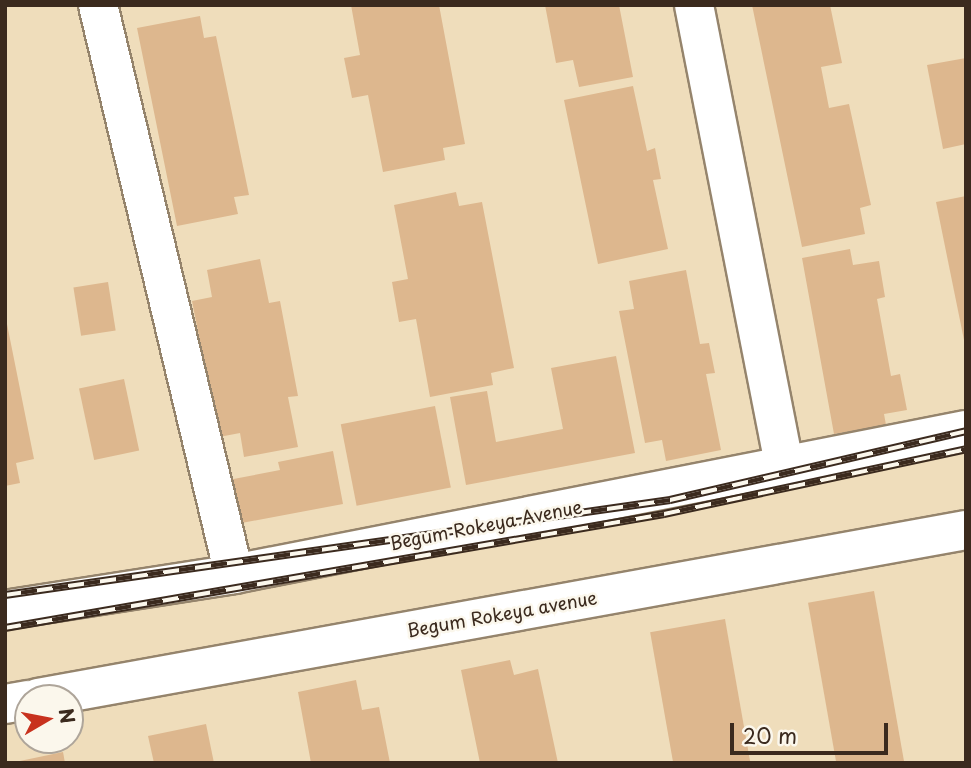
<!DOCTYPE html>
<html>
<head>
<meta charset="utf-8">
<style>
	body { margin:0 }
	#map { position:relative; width:971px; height:768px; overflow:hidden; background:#efddbb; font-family:"Playpen Sans",sans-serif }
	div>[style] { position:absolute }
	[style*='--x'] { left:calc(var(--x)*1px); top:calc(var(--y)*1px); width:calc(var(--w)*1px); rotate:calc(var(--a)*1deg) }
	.building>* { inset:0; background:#ddb78e; transform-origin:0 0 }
	.roads { filter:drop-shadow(2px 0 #95846c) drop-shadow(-2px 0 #95846c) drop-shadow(0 2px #95846c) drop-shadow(0 -2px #95846c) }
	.minor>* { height:38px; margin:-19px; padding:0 19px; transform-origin:19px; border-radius:19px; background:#fff }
	.major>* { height:38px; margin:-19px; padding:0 19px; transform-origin:19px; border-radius:19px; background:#fff }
	.rail>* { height:8px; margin-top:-4px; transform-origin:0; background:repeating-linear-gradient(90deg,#fbf7ec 0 16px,#3b2a1e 0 32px); box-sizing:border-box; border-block:2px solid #3b2a1e }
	span { translate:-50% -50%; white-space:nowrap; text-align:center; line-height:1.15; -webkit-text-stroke:5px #fbf7ec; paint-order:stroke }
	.street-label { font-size:18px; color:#3b2a1e }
	.frame { position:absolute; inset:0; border:7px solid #3b2a1e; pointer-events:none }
	.north { position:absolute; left:14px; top:684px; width:70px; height:70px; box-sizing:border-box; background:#fbf7ec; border:2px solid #aea59a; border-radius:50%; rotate:80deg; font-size:19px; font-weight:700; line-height:28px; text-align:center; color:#3b2a1e }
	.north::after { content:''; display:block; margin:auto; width:24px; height:32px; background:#c8321e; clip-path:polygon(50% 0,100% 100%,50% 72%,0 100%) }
	.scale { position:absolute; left:730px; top:723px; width:158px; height:32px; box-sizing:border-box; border:4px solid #3b2a1e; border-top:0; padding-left:9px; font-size:21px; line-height:24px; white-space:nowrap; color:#3b2a1e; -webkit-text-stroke:5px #fbf7ec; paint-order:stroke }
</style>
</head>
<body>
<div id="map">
	<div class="building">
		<div style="clip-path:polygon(351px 5px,439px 5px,465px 144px,443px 148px,445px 160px,383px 172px,368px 95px,352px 98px,344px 58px,360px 55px)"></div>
		<div style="clip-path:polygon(545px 5px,619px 5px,633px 77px,579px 87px,573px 60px,556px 63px)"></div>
		<div style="clip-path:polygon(752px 5px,830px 5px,842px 63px,821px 67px,829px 108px,849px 104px,871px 205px,860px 208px,865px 234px,802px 247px)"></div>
		<div style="clip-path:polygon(200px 16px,204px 38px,216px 36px,249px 195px,234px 197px,238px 214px,177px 226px,137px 28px)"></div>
		<div style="clip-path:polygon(966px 58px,966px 144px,943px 149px,927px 65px)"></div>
		<div style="clip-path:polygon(633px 86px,647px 151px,655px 148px,661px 179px,653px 180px,668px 249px,598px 264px,564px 100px)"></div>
		<div style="clip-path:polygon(456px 192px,459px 206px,482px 202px,514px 368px,491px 373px,493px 385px,430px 397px,416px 319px,399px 322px,392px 282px,408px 279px,394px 205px)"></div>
		<div style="clip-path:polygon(966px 196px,966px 345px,965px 345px,936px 202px)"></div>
		<div style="clip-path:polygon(850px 249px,853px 265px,879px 261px,885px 297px,877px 299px,891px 376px,900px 374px,907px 410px,884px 414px,886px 425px,834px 434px,802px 258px)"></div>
		<div style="clip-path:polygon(260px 259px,269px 303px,280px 301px,298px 396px,288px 397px,298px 447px,244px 457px,240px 433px,219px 437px,192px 301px,212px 297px,207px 270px)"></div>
		<div style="clip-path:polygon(686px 270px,700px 344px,709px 343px,715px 373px,706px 374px,721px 450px,666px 461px,662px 440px,645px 443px,619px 311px,634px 309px,629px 281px)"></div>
		<div style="left:108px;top:282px;width:49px;height:35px;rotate:81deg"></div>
		<div style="clip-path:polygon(5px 314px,34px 459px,16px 463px,20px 483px,5px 486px)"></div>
		<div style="clip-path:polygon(616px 356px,635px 453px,466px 485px,450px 397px,487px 391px,496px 442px,563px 429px,551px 368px)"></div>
		<div style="left:124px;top:379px;width:73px;height:46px;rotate:78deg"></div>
		<div style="left:435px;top:406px;width:83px;height:96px;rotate:79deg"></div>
		<div style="clip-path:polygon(333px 451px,343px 504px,231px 525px,223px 481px,280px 470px,278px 462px)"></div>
		<div style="left:874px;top:591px;width:175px;height:67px;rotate:80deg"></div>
		<div style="left:725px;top:619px;width:146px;height:76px;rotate:80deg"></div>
		<div style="clip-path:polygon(510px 660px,514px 675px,538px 669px,558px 763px,480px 763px,461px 670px)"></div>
		<div style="clip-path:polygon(356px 680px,362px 710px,379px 707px,390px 763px,311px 763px,298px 692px)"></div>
		<div style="clip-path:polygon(206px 724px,214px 763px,154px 763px,148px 736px)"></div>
		<div style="clip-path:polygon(63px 752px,65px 763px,15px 763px,15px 762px)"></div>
	</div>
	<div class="roads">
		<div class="minor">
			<div style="--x:98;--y:5;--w:585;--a:76.56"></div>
			<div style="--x:694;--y:5;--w:471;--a:78.9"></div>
		</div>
		<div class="major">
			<div style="--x:5;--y:610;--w:232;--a:-8.9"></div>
			<div style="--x:234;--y:574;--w:746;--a:-11.13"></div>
			<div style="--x:38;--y:698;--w:943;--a:-10.26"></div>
			<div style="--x:5;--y:704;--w:23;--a:-10"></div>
		</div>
	</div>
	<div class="rail">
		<div style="--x:5;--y:595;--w:672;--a:-8.13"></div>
		<div style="--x:670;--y:500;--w:304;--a:-13.1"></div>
		<div style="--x:5;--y:628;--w:669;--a:-9.81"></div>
		<div style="--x:664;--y:514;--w:309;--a:-12.1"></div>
	</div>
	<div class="street-label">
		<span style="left:486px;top:525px;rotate:-11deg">Begum Rokeya Avenue</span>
		<span style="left:502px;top:614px;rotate:-10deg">Begum Rokeya avenue</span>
	</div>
	<div class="frame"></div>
	<div class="north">N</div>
	<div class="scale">20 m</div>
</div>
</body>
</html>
